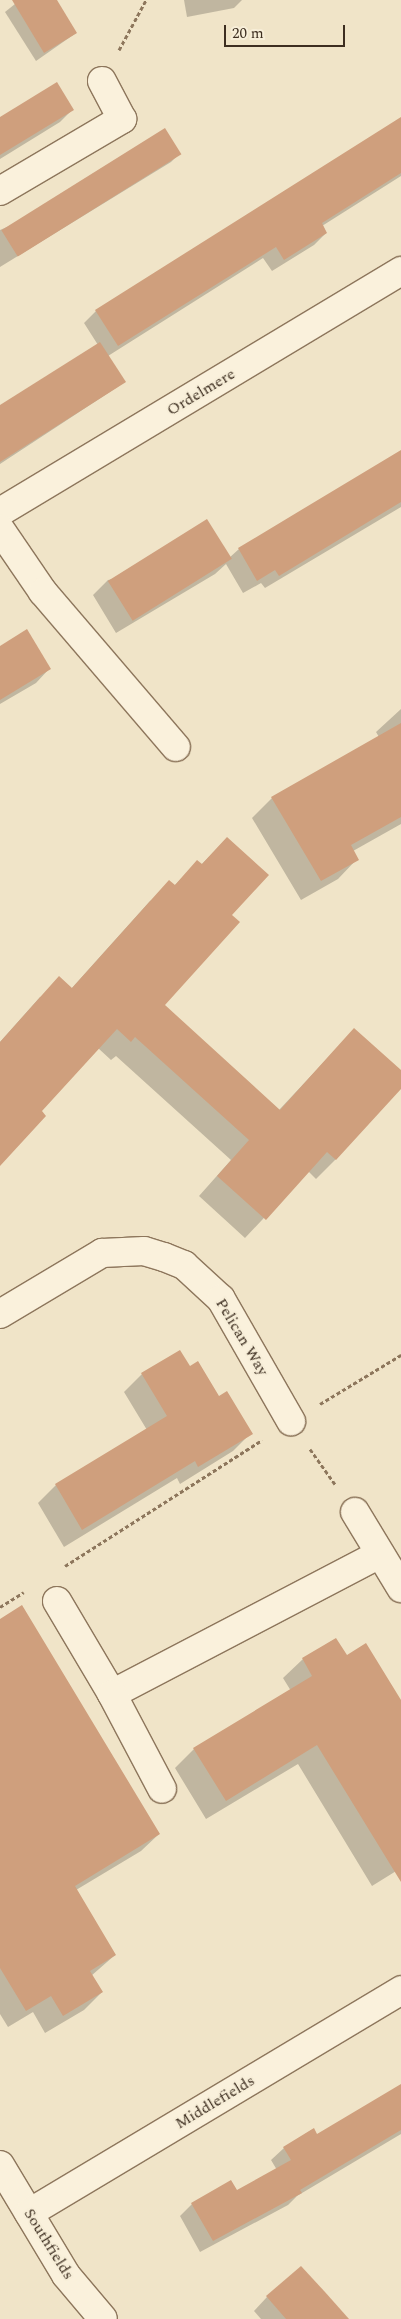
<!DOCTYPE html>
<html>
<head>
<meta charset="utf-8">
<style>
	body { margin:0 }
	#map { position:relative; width:401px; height:2319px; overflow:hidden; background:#f0e4c8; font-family:Spectral,serif }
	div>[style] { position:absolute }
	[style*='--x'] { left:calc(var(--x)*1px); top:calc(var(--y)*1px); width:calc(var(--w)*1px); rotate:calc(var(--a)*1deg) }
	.shadow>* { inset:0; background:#0003 }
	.building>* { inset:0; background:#cf9f7d; transform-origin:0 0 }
	.path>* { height:3px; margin-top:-1.5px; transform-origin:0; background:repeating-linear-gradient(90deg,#8d765c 0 4px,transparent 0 6.5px) }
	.roads { filter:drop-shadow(1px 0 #8d765c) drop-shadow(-1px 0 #8d765c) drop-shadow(0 1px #8d765c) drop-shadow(0 -1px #8d765c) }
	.minor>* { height:28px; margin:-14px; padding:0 14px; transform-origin:14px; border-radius:14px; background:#faf1dc }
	span { translate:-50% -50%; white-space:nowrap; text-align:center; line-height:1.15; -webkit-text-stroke:4px #f7eed8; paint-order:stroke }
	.street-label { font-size:16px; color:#3d2e20 }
	.scale { position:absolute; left:224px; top:25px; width:121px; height:22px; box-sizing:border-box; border:2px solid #3d2e20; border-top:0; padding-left:6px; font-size:15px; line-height:18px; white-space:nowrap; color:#3d2e20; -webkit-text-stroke:4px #f7eed8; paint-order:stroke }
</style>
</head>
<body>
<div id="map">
	<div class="shadow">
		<div style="clip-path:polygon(20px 0,56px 0,76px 33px,36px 61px,5px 12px)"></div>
		<div style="clip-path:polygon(184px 0,242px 0,234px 8px,187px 17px)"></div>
		<div style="clip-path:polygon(73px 109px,60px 122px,0 159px,0 118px)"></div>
		<div style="clip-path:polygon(401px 129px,401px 176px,322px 226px,326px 233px,314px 245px,272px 271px,263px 258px,108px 356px,125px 382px,0 464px,0 407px,98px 345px,84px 323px,96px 311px)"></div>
		<div style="clip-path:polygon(179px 154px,171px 162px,0 267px,0 230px)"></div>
		<div style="clip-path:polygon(401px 451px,401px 507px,265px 588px,261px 583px,243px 593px,226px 564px,215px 574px,116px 633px,93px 595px,108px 580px,229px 558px,239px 549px)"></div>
		<div style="clip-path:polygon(0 647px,49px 669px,36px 683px,0 704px,0 708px)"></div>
		<div style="clip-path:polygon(401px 709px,401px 824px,353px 851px,357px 859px,338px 879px,301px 900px,252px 818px,272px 798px,379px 737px,376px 732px)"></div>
		<div style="clip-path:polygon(227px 838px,231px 916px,163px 1005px,279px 1110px,354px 1030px,401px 1072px,401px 1087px,335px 1160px,316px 1179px,308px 1171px,245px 1238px,199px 1196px,231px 1160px,116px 1056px,111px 1060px,98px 1048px,40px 1111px,0 1165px,0 1042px,40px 997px,71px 989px,150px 901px,174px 886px,197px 862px,201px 865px)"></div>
		<div style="clip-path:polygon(190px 1367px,251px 1433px,233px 1451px,180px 1484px,177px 1478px,64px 1547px,38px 1503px,56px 1485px,147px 1430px,124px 1392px,142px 1374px)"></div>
		<div style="clip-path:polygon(0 1620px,159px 1834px,141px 1851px,76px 1890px,115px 1955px,91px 1976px,102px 1992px,84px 2010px,45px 2033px,33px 2012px,8px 2027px,0 2014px)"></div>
		<div style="clip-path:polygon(335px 1639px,346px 1657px,401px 1703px,401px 1868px,372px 1886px,298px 1764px,206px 1819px,175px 1768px,194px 1749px,291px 1691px,283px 1678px,303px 1659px)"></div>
		<div style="clip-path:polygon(401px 2085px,401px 2134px,297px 2196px,288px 2205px,200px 2252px,180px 2216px,192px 2204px,237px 2192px,277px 2170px,271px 2160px,284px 2148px,313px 2129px,317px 2135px)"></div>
		<div style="clip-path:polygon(267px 2297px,347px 2319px,261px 2319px,254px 2311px)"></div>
	</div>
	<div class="building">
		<div style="clip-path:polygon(12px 0,57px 0,77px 33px,44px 53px)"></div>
		<div style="clip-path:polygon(57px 82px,74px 110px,0 155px,0 117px)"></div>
		<div style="clip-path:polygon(401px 117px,401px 173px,322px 223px,327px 233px,284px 260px,276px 247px,118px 346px,95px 310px)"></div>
		<div style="left:165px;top:128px;width:31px;height:193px;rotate:58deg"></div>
		<div style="clip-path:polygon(100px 342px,126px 382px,0 462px,0 405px)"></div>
		<div style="clip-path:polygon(401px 450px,401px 502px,279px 576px,275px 570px,257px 581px,238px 548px)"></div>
		<div style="left:207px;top:519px;width:47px;height:117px;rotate:58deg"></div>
		<div style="clip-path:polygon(27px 629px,51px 669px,0 700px,0 646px)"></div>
		<div style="clip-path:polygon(401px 723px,401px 817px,351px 845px,359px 860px,321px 881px,271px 797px)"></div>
		<div style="clip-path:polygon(227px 837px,269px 875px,232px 915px,240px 922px,165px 1005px,280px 1110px,354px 1028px,401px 1070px,401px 1089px,336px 1160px,327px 1152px,266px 1220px,217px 1176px,249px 1140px,135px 1037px,131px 1042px,117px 1029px,42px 1111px,46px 1116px,0 1166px,0 1042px,59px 976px,72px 988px,169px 880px,175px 885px,197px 860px,202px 864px)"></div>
		<div style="clip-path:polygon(180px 1350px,190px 1366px,198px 1361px,219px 1396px,227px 1391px,253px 1434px,198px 1467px,195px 1461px,82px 1530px,55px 1484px,167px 1416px,141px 1373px)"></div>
		<div style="clip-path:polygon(22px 1605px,160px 1834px,75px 1886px,116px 1955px,90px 1971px,103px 1992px,63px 2016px,51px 1996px,26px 2011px,0 1968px,0 1619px)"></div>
		<div style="clip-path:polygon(336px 1638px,347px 1655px,366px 1643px,401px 1700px,401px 1882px,317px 1745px,226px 1801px,193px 1748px,312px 1676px,302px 1658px)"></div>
		<div style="clip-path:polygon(401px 2084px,401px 2130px,300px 2190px,302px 2193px,213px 2241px,191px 2203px,231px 2180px,237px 2190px,291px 2160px,283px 2147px,314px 2128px,317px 2134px)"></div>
		<div style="clip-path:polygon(301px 2266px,325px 2292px,349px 2319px,286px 2319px,266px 2296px)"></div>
	</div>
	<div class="path">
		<div style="--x:119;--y:50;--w:57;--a:-61.6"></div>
		<div style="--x:320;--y:1404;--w:95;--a:-31.2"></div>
		<div style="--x:310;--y:1449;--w:43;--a:54.5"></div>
		<div style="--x:65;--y:1566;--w:234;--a:-32.6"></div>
		<div style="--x:0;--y:1607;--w:28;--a:-32"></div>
	</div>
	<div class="roads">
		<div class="minor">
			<div style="--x:0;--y:191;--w:142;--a:-30.5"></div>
			<div style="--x:122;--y:119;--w:43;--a:-117.8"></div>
			<div style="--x:0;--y:512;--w:468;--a:-31"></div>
			<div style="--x:0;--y:529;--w:76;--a:55.7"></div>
			<div style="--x:43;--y:592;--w:204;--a:49.4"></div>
			<div style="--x:0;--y:1314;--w:119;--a:-30.9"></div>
			<div style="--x:102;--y:1253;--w:42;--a:-2.7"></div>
			<div style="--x:144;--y:1251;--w:21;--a:17"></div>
			<div style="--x:164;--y:1257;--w:22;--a:22"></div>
			<div style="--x:184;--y:1265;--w:50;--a:42.6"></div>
			<div style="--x:221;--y:1299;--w:141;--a:60.2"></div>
			<div style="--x:355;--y:1512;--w:89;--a:58.8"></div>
			<div style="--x:57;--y:1601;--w:108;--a:59.4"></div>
			<div style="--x:112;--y:1694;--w:302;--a:-27.6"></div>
			<div style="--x:112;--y:1694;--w:107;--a:62.2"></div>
			<div style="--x:0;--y:2165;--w:128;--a:59"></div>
			<div style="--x:66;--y:2275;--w:57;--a:49.9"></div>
			<div style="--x:29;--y:2213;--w:434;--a:-30.9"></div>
		</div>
	</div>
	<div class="street-label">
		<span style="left:201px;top:392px;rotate:-31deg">Ordelmere</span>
		<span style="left:242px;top:1337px;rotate:59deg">Pelican Way</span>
		<span style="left:215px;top:2102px;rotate:-31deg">Middlefields</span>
		<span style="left:49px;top:2244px;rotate:58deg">Southfields</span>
	</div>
	<div class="scale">20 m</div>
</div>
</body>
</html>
